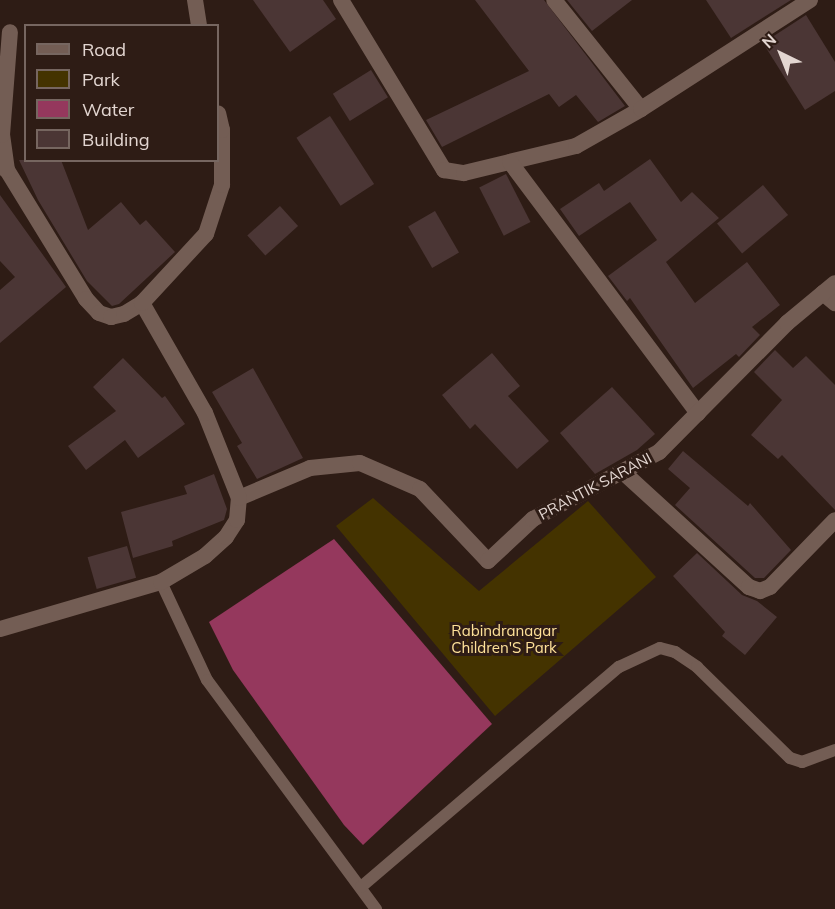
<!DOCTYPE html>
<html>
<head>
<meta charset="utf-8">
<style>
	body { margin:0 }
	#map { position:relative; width:835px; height:909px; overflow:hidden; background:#2e1c15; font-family:Mulish,sans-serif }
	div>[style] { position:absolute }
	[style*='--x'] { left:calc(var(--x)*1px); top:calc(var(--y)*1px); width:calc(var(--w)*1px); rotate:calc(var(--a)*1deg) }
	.green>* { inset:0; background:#430 }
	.water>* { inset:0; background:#95385d }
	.building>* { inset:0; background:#4b3635; transform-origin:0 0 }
	.service>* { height:12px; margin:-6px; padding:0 6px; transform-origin:6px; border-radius:6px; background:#735d54 }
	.minor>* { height:16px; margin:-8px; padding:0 8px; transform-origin:8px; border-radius:8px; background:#735d54 }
	.tertiary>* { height:16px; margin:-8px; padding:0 8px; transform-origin:8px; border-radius:8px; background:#735d54 }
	span { translate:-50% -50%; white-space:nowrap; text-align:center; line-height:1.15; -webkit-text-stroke:6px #2e1c15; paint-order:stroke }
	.street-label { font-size:15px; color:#e3d6d1 }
	.park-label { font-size:15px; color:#fee199 }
	.legend { position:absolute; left:24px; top:24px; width:195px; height:138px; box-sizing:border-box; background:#2e1c15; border:2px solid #766660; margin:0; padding:8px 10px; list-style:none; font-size:18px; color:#e3d6d1 }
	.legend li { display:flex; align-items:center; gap:12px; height:30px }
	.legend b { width:30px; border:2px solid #766660 }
	.north { position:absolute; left:751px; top:24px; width:60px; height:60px; -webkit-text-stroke:4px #2e1c15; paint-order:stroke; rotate:317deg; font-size:16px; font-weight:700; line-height:24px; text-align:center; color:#e3d6d1 }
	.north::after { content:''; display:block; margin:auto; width:21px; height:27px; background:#e3d6d1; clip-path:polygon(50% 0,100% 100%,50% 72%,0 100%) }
</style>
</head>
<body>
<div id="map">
	<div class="green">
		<div style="clip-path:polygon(373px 498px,479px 591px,588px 501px,656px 577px,495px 716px,336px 526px)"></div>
	</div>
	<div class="water">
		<div style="clip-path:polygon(334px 539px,492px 724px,363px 845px,344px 825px,233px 670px,209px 622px)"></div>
	</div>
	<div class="building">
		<div style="clip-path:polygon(253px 0,323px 0,336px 19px,290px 52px)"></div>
		<div style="clip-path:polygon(475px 0,544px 0,625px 106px,598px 122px,576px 95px,559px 107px,549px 94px,442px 147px,426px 120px,529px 71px)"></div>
		<div style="clip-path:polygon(567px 0,632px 0,592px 31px)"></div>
		<div style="clip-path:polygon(706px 0,791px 0,731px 38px)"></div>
		<div style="clip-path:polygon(806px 15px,835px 62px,835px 91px,805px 110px,763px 43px)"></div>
		<div style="left:371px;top:70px;width:32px;height:45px;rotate:58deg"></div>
		<div style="left:330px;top:116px;width:81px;height:40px;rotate:57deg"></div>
		<div style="clip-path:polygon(650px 159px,681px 202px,692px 192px,719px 218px,666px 262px,695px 303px,747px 262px,780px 305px,752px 327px,760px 335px,739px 357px,736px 354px,693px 388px,630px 298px,627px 301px,608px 276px,657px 240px,630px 202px,579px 236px,560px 209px,599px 183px,604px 191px)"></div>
		<div style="clip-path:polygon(19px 160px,61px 160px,88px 230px,121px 202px,140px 225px,146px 220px,175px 252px,119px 304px,112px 306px,87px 281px,38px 200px)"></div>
		<div style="left:506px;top:174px;width:54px;height:30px;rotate:63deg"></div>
		<div style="left:763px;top:185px;width:39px;height:60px;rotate:50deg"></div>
		<div style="clip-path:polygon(0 195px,66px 287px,0 343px,0 290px,15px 277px,0 261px)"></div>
		<div style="left:280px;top:206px;width:27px;height:44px;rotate:48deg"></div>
		<div style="left:435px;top:211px;width:48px;height:31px;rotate:60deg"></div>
		<div style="clip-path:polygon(775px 350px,793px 368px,806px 356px,835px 385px,835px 510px,782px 455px,778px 459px,751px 435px,782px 400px,754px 372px)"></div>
		<div style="clip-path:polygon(492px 353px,520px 386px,508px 396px,549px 441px,517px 469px,475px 424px,470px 429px,442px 395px)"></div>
		<div style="clip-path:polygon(123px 358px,162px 398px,165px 396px,185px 424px,138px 458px,125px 440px,86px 470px,68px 446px,116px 411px,93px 387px)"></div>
		<div style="clip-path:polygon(253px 368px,303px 458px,257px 479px,237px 446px,242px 443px,212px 392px)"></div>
		<div style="clip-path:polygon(612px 387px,655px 434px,637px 450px,595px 474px,560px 433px)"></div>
		<div style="clip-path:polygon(683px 451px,748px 506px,750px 503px,791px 550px,764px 578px,755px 578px,675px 505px,690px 488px,668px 469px)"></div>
		<div style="clip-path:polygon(214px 474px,227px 509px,224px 520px,172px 541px,173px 546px,133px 558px,121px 512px,187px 494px,184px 486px)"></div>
		<div style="left:127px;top:546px;width:33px;height:41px;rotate:74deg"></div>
		<div style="clip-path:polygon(697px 553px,742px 595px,757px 601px,777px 617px,745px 655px,722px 636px,725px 632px,673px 576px)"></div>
	</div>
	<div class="service">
		<div style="--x:161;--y:582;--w:108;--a:64.9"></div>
		<div style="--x:207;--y:680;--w:285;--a:53.6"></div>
		<div style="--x:361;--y:887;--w:339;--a:-40.5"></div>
		<div style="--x:619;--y:667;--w:45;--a:-24.9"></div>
		<div style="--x:660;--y:648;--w:16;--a:15"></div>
		<div style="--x:675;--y:652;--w:27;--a:34"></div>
		<div style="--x:697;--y:667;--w:130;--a:44.4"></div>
		<div style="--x:790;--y:758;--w:13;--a:18"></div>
		<div style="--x:802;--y:762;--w:35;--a:-20"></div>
	</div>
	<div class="minor">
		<div style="--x:341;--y:0;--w:199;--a:58.8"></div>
		<div style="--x:444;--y:170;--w:20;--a:9"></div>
		<div style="--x:464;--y:173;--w:115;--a:-13.6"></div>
		<div style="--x:576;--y:146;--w:75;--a:-29.6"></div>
		<div style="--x:641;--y:109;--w:139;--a:-128.6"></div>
		<div style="--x:641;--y:109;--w:201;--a:-32.8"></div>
		<div style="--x:510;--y:162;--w:314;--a:53.2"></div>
		<div style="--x:0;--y:166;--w:8;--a:30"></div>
		<div style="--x:7;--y:170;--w:151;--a:58.5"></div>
		<div style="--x:86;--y:299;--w:19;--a:47"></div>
		<div style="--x:99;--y:313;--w:13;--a:18"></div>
		<div style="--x:111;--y:317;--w:13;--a:-13"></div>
		<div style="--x:124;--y:314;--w:21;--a:-31"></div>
		<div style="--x:7;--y:170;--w:35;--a:-98"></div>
		<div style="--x:2;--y:135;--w:103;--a:-85.6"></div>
		<div style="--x:823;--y:293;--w:16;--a:40"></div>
		<div style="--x:623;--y:472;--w:171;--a:42.4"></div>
		<div style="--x:749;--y:587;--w:12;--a:20"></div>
		<div style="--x:760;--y:591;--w:11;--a:-22"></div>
		<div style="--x:770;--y:587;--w:93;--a:-45.9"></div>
		<div style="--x:239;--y:498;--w:77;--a:-22.9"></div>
		<div style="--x:310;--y:468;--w:50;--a:-5.7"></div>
		<div style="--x:360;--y:463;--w:65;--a:23.4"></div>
		<div style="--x:420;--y:489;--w:99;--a:46.6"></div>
		<div style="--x:488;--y:561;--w:62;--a:-43"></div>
		<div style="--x:533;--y:519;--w:143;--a:-28"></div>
		<div style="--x:659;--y:452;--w:182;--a:-45.2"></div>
		<div style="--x:787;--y:323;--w:62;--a:-39.8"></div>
	</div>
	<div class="tertiary">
		<div style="--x:195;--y:0;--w:26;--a:81"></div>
		<div style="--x:0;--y:629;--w:168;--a:-16.3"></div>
		<div style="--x:161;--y:582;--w:51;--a:-30.6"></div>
		<div style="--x:205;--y:556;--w:28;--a:-42"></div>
		<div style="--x:226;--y:537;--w:20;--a:-57"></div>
		<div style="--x:237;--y:520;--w:22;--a:-85"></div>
		<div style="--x:239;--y:498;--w:92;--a:-111.8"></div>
		<div style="--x:205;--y:413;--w:127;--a:-119.8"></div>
		<div style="--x:142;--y:303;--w:94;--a:-47.2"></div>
		<div style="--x:206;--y:234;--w:52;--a:-71.9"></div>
		<div style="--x:222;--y:185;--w:55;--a:-90"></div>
		<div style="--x:222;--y:130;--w:17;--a:-103"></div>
	</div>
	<div class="street-label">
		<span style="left:595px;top:486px;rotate:-28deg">PRANTIK SARANI</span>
	</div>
	<div class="park-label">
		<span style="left:504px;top:639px">Rabindranagar<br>Children'S Park</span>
	</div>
	<ul class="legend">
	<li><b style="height:8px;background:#735d54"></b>Road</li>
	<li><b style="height:16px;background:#430"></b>Park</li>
	<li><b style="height:16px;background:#95385d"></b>Water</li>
	<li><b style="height:16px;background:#4b3635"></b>Building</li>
	</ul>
	<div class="north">N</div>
</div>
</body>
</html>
